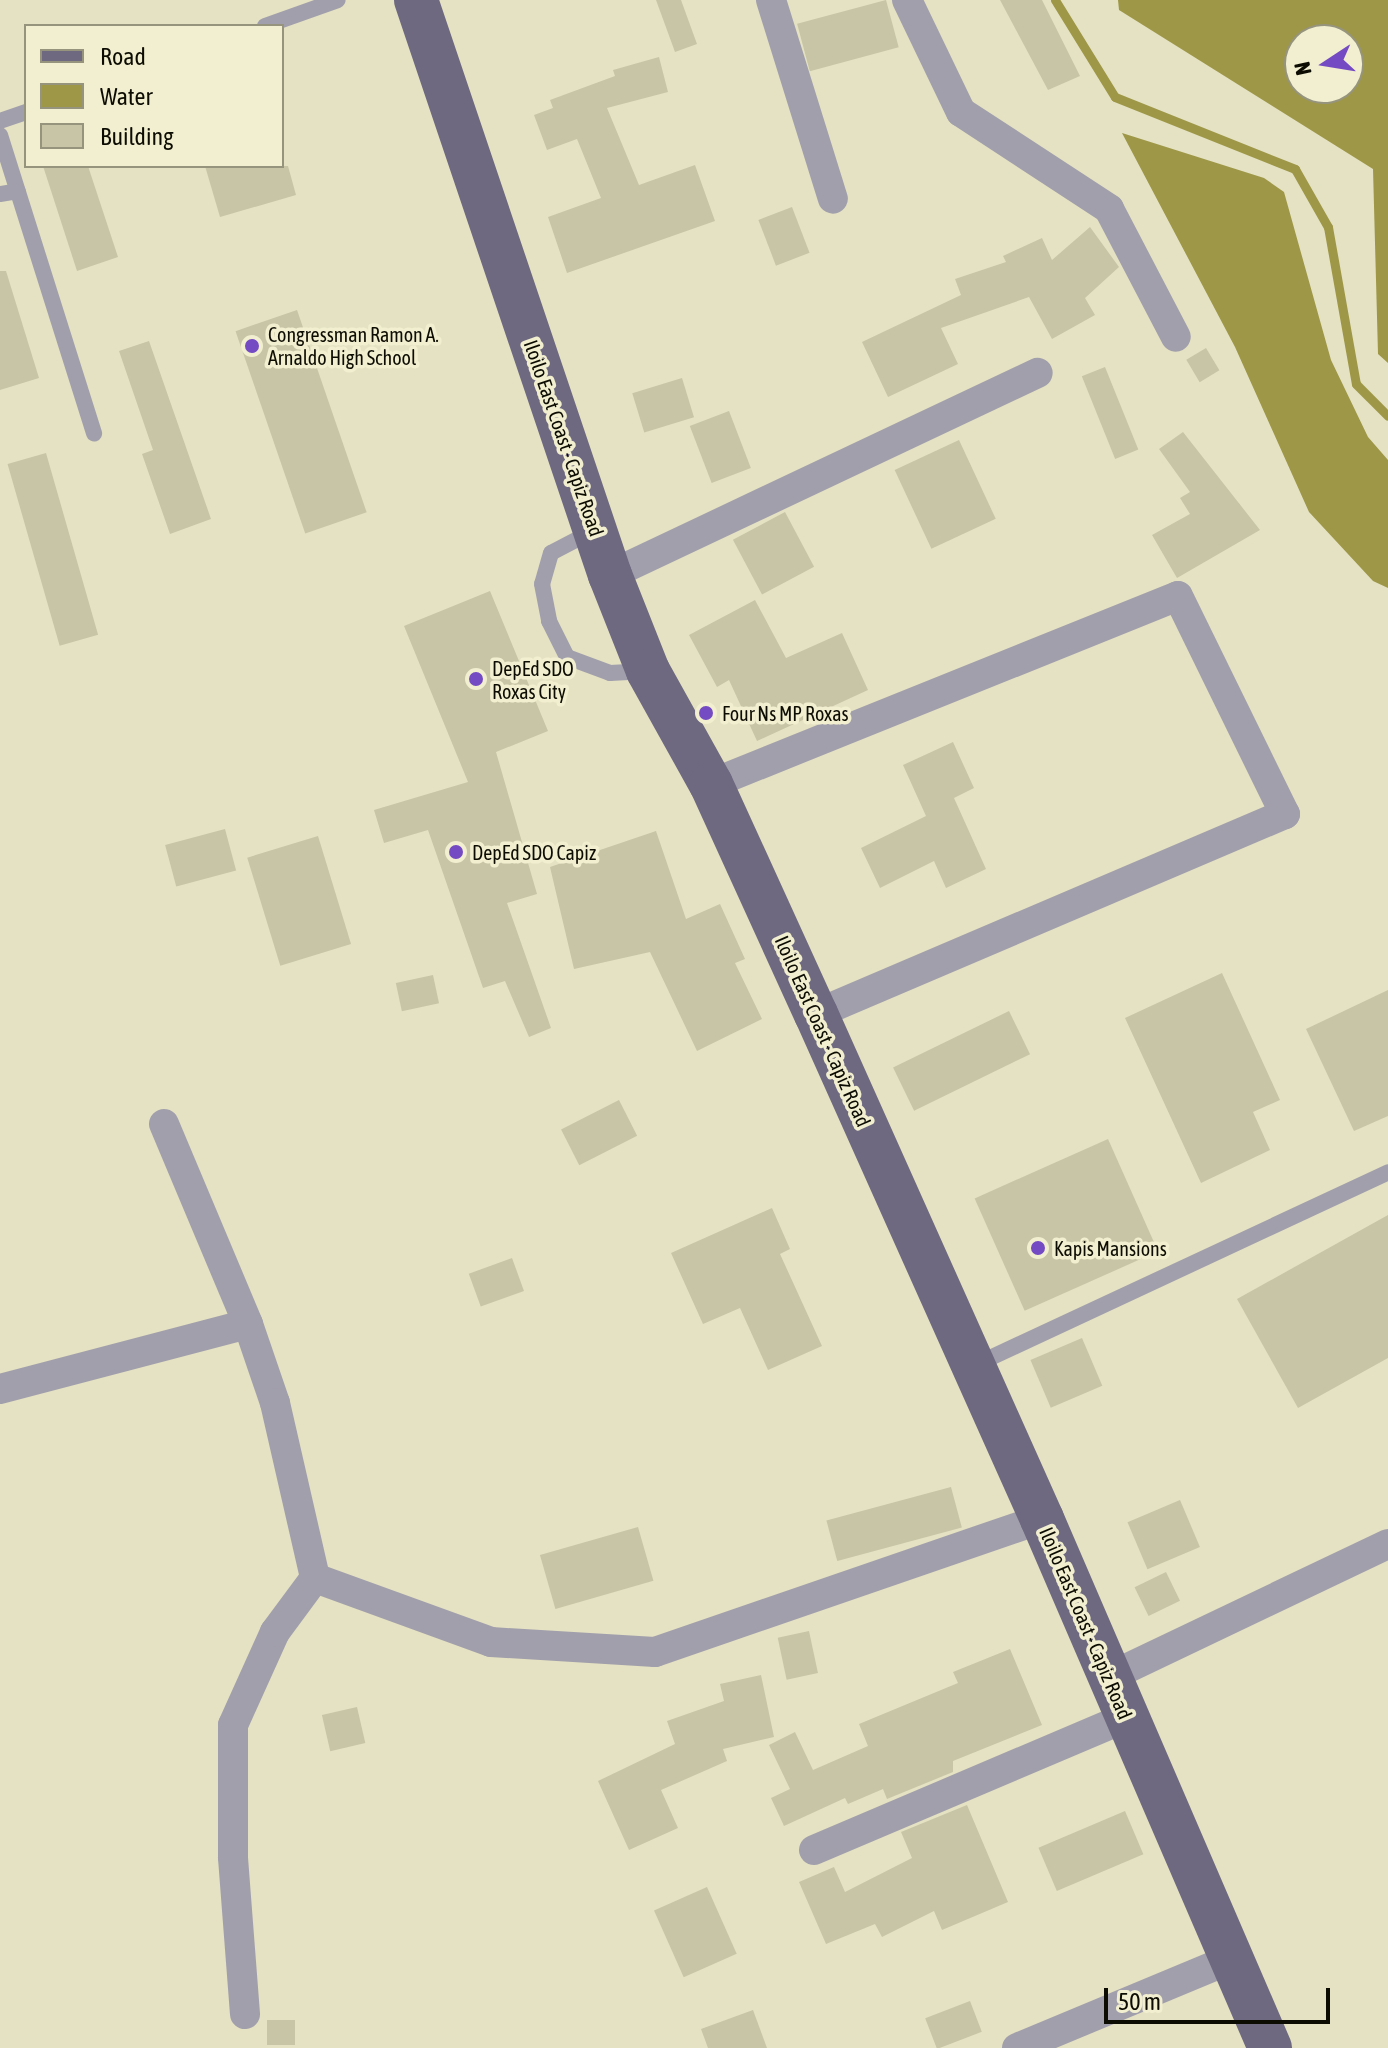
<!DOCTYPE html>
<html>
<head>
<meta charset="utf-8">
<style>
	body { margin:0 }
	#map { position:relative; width:1388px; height:2048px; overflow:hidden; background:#e4e2c2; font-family:"Asap Condensed",sans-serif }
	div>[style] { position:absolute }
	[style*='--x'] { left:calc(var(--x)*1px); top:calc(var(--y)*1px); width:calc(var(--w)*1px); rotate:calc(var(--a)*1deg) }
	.water>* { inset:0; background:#9e9748 }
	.stream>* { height:9px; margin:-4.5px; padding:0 4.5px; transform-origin:4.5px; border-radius:4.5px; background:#9e9748 }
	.building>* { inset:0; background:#c7c5a6; transform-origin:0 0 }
	.service>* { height:16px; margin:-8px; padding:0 8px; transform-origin:8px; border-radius:8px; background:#a29fac }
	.minor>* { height:30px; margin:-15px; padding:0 15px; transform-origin:15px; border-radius:15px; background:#a29fac }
	.primary>* { height:44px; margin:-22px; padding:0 22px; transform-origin:22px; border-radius:22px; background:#6e6980 }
	.dots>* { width:22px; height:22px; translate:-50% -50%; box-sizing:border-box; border:4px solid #f1efcf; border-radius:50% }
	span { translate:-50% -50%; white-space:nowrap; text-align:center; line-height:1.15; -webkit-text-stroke:7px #f1efcf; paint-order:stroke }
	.poi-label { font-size:20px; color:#0d0c03 }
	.left { translate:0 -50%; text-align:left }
	.street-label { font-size:20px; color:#0d0c03 }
	.legend { position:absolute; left:24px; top:24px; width:260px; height:144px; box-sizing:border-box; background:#f1efcf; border:2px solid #96947d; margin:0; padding:10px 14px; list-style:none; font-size:24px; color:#0d0c03 }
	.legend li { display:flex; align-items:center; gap:16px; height:40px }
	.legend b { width:40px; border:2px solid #96947d }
	.north { position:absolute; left:1284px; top:24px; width:80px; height:80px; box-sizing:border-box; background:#f1efcf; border:2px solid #96947d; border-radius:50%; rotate:258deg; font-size:22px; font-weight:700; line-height:32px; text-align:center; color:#0d0c03 }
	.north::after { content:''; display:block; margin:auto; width:28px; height:36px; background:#754bc4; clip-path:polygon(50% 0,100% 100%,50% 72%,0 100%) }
	.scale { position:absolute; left:1104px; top:1988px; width:226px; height:36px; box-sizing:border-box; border:4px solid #0d0c03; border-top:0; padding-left:10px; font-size:24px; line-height:28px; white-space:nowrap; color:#0d0c03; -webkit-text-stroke:6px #f1efcf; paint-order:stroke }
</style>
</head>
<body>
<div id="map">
	<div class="water">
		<div style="clip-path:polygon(evenodd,1118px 0,1388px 0,1388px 363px,1378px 354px,1373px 169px,1119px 10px,1118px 0,1300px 40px,1348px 40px,1348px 88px,1300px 88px,1300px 40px)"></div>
		<div style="clip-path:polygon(1122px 133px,1264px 178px,1284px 192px,1331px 360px,1368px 437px,1388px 460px,1388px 588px,1373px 581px,1309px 512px,1235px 347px)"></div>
	</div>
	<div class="stream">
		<div style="--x:1055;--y:0;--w:114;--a:58.3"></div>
		<div style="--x:1115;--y:97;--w:194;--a:21.8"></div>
		<div style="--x:1295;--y:169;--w:67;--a:60.4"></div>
		<div style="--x:1328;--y:227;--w:159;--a:79.9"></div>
		<div style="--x:1356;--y:384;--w:45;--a:45"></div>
	</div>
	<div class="building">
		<div style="clip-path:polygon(656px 0,681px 0,697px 44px,675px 52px)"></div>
		<div style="left:886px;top:0;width:49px;height:92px;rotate:75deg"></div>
		<div style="clip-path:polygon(1000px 0,1042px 0,1080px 76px,1048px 90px)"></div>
		<div style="clip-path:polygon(659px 57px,668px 92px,607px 108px,639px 185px,695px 165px,715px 221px,567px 273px,548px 217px,601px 198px,577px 139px,547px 150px,534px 115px,553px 108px,550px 100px,615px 76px,613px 70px)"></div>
		<div style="clip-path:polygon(43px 166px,88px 166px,118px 257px,77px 271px)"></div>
		<div style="clip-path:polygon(205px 166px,288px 166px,296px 195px,220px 217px)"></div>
		<div style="left:792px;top:207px;width:49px;height:36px;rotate:69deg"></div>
		<div style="clip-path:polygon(1090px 227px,1119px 267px,1085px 298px,1095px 315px,1052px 339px,1029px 297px,941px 328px,958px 364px,888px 397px,862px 342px,961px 295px,955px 279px,1006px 262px,1003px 256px,1042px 238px,1052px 260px)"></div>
		<div style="clip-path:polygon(0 271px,6px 271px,39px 378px,0 390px)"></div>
		<div style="left:297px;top:310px;width:214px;height:65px;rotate:71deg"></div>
		<div style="clip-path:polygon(149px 341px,211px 519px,170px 534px,142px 454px,153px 450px,119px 351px)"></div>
		<div style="left:1206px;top:348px;width:26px;height:23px;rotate:59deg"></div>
		<div style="left:1105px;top:367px;width:89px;height:25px;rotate:68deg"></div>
		<div style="left:682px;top:378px;width:41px;height:52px;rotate:73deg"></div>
		<div style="left:729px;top:411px;width:61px;height:42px;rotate:69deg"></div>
		<div style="clip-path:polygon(1183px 432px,1260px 530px,1177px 578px,1152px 535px,1190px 514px,1180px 498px,1190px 492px,1159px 449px)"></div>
		<div style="left:959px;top:440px;width:87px;height:71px;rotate:65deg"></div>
		<div style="left:46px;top:453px;width:189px;height:40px;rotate:74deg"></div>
		<div style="left:785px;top:512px;width:62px;height:59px;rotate:62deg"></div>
		<div style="clip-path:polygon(490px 591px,548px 731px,496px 752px,537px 894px,507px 903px,551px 1028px,529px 1037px,505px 981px,483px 988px,428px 830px,384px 843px,374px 810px,468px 782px,404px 626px)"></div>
		<div style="clip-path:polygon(755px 600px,786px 658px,842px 633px,868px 690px,757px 741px,729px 680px,717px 687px,689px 635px)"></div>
		<div style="clip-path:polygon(953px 742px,974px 788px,954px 798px,986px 869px,946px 888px,934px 861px,880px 888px,861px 848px,926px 816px,903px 765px)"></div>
		<div style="left:225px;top:829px;width:43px;height:62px;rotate:75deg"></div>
		<div style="clip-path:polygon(656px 831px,686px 919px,720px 904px,745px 959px,735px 963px,762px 1019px,697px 1051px,650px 952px,574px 969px,550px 867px)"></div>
		<div style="left:318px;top:836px;width:113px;height:74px;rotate:73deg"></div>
		<div style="clip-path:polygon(1222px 973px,1280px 1100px,1253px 1112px,1270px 1150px,1201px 1183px,1125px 1018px)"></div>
		<div style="left:433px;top:975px;width:29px;height:38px;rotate:78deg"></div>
		<div style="clip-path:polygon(1388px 990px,1388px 1116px,1354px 1131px,1306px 1029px)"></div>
		<div style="left:1009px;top:1011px;width:48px;height:129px;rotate:64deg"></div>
		<div style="left:619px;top:1100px;width:40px;height:65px;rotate:63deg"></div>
		<div style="left:1108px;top:1139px;width:123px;height:146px;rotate:66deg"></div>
		<div style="clip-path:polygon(772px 1208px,790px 1249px,780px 1254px,822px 1346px,768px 1370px,740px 1308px,703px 1324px,671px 1253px)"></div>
		<div style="clip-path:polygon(1388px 1215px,1388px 1358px,1298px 1408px,1237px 1299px)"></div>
		<div style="left:512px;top:1258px;width:35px;height:46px;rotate:70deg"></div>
		<div style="left:1082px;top:1338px;width:52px;height:56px;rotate:67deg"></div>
		<div style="left:951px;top:1487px;width:42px;height:129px;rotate:75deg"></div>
		<div style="left:1180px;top:1500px;width:51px;height:57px;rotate:67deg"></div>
		<div style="left:638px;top:1527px;width:56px;height:102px;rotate:74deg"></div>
		<div style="left:1166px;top:1572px;width:32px;height:35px;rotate:64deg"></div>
		<div style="left:809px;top:1631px;width:43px;height:32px;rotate:78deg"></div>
		<div style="clip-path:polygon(1010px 1649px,1042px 1725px,953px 1761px,953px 1772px,887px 1799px,883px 1789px,848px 1804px,845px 1798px,784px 1826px,771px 1798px,790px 1789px,769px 1745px,795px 1732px,813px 1770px,868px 1746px,859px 1724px,958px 1683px,953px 1672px)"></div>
		<div style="clip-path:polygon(761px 1675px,774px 1737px,723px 1749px,727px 1761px,661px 1790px,678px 1828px,629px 1850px,598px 1781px,675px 1744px,667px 1721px,724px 1701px,720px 1684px)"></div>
		<div style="left:357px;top:1707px;width:37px;height:36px;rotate:77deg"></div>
		<div style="clip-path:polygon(967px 1805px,1008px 1902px,942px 1930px,934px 1911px,882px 1937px,875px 1924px,826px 1944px,799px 1882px,834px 1867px,845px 1892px,912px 1858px,901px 1832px)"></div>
		<div style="left:1125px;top:1811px;width:47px;height:94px;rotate:67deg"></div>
		<div style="left:707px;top:1887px;width:73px;height:58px;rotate:66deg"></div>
		<div style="left:970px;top:2001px;width:33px;height:48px;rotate:69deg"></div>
		<div style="clip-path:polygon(753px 2010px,767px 2048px,708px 2048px,701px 2029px)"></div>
		<div style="left:295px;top:2020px;width:25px;height:28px;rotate:90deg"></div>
	</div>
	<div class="service">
		<div style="--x:265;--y:26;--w:77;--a:-19.6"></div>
		<div style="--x:0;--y:121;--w:28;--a:-19"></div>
		<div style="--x:0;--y:135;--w:313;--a:72.5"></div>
		<div style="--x:0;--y:194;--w:18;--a:-9"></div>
		<div style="--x:593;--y:531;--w:47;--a:152.4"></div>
		<div style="--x:551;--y:553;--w:32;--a:106"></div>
		<div style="--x:542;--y:584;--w:38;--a:79"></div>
		<div style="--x:549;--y:621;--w:40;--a:63.4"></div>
		<div style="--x:567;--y:657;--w:46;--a:20.4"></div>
		<div style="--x:610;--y:673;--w:37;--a:-3"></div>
		<div style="--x:975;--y:1365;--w:456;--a:-25"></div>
	</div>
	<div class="minor">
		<div style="--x:771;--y:0;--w:208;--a:72.7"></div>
		<div style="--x:907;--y:0;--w:124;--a:64.3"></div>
		<div style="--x:961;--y:112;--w:177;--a:33.2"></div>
		<div style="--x:1109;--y:209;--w:144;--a:62.4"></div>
		<div style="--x:610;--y:575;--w:473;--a:-25.3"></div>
		<div style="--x:711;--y:784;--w:503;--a:-21.93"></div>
		<div style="--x:1178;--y:596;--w:243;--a:63.9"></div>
		<div style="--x:1285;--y:814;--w:510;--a:156.9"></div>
		<div style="--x:164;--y:1124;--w:217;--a:67.2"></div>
		<div style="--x:248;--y:1324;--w:83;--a:71.1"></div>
		<div style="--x:275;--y:1403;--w:180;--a:77.1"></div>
		<div style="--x:315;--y:1578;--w:187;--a:20"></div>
		<div style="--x:491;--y:1642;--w:164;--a:3.5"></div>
		<div style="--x:655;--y:1652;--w:409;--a:-19"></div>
		<div style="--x:0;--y:1389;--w:256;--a:-14.7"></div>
		<div style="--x:1109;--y:1677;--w:309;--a:-25.5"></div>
		<div style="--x:814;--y:1850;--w:340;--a:-23"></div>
		<div style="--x:245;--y:2014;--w:157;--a:-94.4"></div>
		<div style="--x:233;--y:1857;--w:132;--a:-90"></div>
		<div style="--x:233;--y:1725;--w:102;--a:-65.7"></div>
		<div style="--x:275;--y:1632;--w:67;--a:-53.5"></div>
		<div style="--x:1017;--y:2048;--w:232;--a:-22.6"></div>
	</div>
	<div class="primary">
		<div style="--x:416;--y:0;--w:607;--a:71.36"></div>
		<div style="--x:610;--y:575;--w:103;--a:68.4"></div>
		<div style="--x:648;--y:671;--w:129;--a:60.9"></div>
		<div style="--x:711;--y:784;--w:253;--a:65.5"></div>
		<div style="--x:816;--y:1014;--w:553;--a:65.89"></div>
		<div style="--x:1042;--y:1519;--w:576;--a:66.68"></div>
	</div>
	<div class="dots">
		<div style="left:252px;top:346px;background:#754bc4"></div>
		<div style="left:476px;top:679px;background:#754bc4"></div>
		<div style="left:706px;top:713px;background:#754bc4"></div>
		<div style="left:456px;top:852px;background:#754bc4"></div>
		<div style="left:1038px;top:1248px;background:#754bc4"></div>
	</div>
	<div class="poi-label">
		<span class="left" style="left:268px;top:346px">Congressman Ramon A.<br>Arnaldo High School</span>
		<span class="left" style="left:492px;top:680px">DepEd SDO<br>Roxas City</span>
		<span class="left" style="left:722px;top:713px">Four Ns MP Roxas</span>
		<span class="left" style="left:472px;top:852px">DepEd SDO Capiz</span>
		<span class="left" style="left:1054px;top:1248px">Kapis Mansions</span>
	</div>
	<div class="street-label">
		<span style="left:564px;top:438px;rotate:71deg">Iloilo East Coast - Capiz Road</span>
		<span style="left:823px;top:1031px;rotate:66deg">Iloilo East Coast - Capiz Road</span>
		<span style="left:1086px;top:1623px;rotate:67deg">Iloilo East Coast - Capiz Road</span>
	</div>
	<ul class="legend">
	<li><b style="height:10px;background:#6e6980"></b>Road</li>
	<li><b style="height:22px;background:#9e9748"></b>Water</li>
	<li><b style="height:22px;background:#c7c5a6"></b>Building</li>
	</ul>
	<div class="north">N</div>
	<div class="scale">50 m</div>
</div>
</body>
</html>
